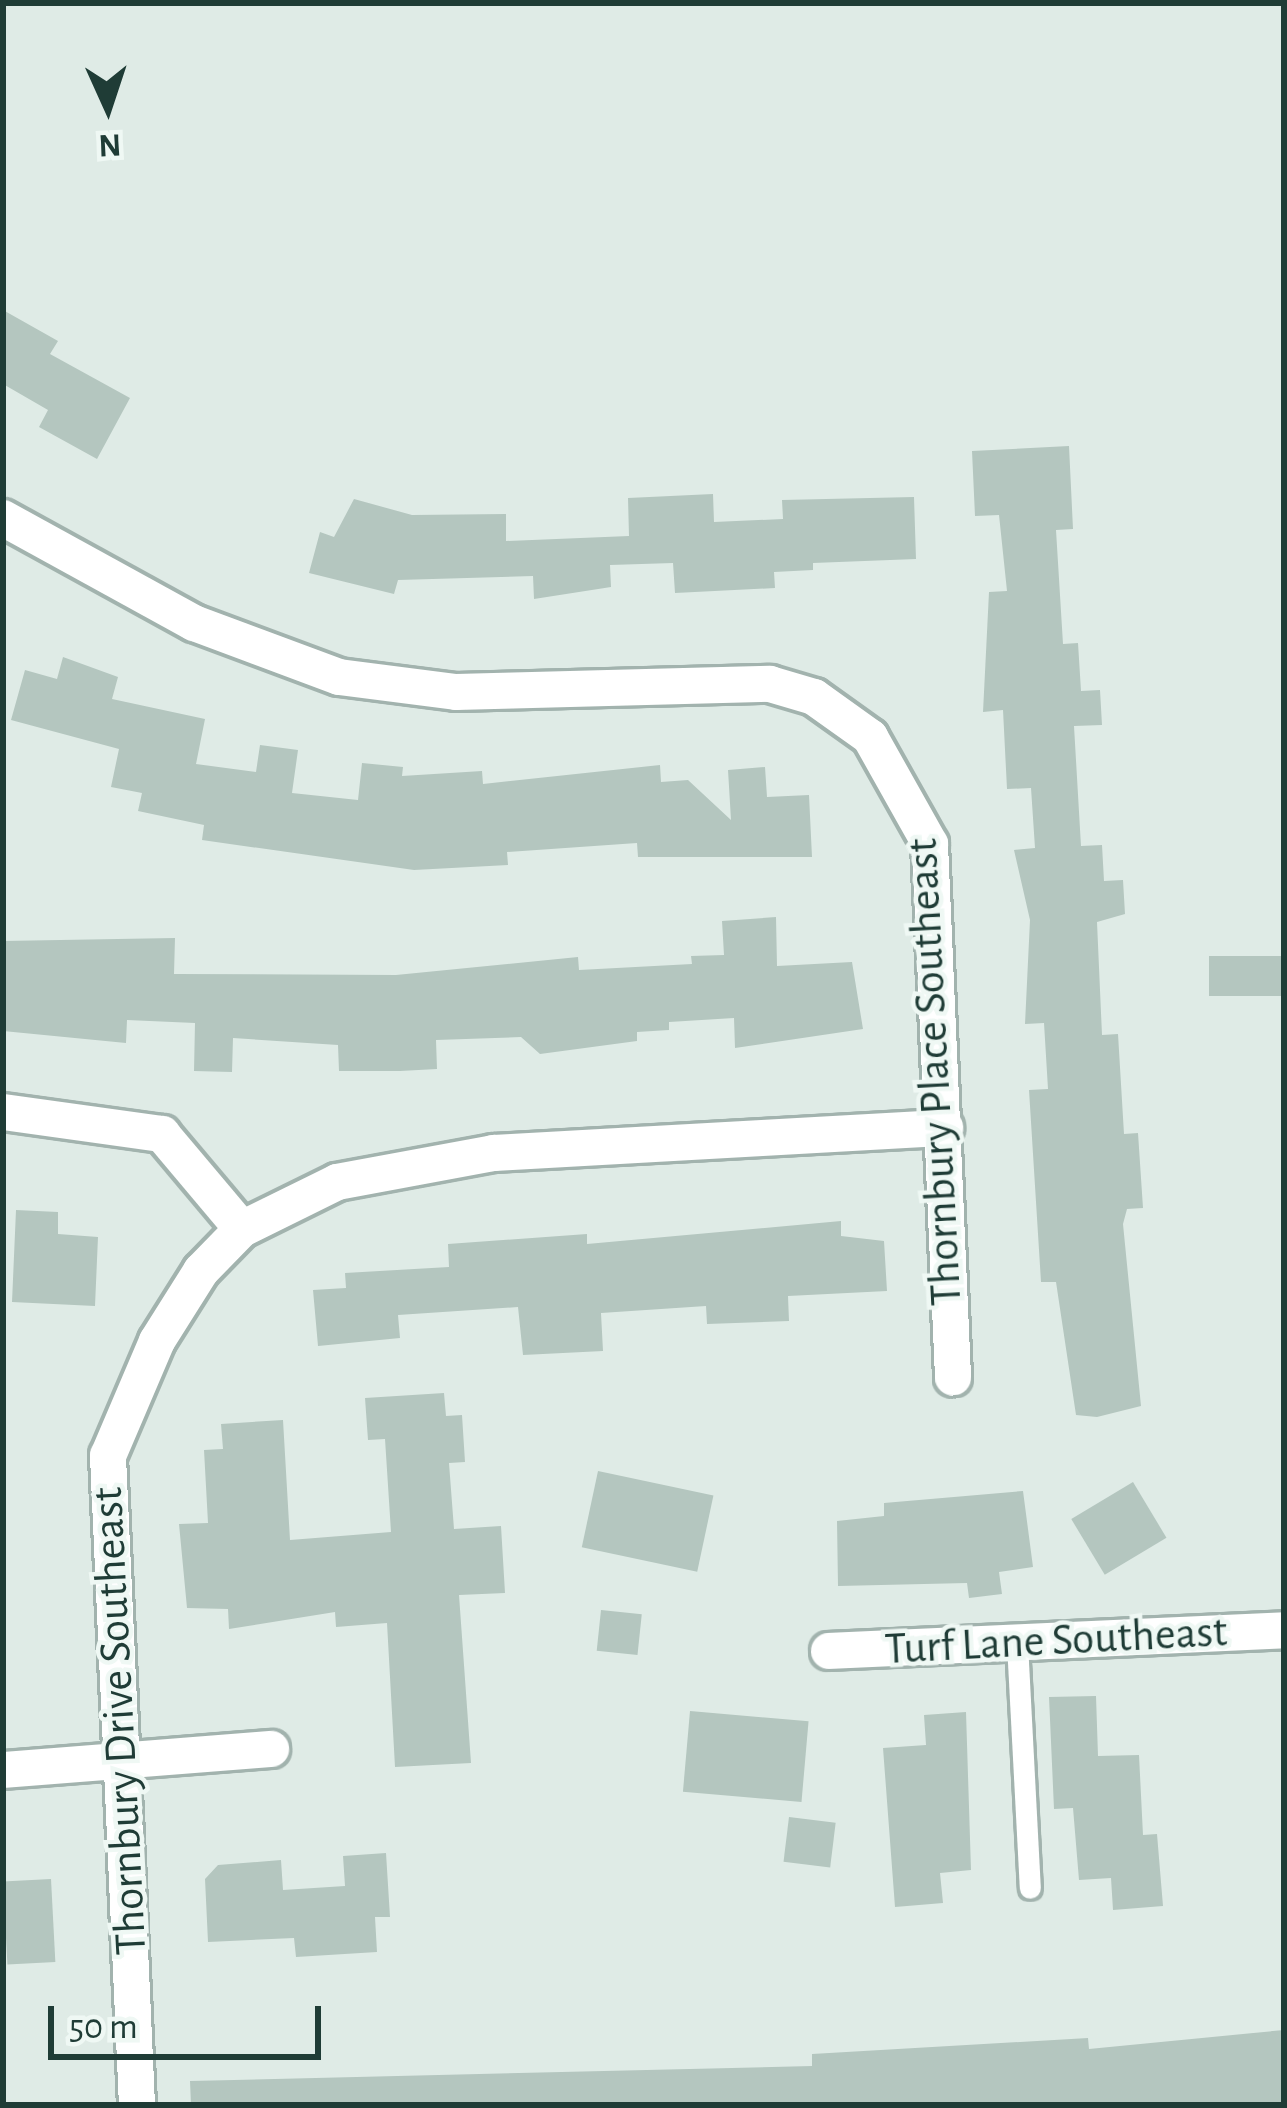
<!DOCTYPE html>
<html>
<head>
<meta charset="utf-8">
<style>
	body { margin:0 }
	#map { position:relative; width:1287px; height:2108px; overflow:hidden; background:#dfebe6; font-family:"Alegreya Sans",sans-serif }
	div>[style] { position:absolute }
	[style*='--x'] { left:calc(var(--x)*1px); top:calc(var(--y)*1px); width:calc(var(--w)*1px); rotate:calc(var(--a)*1deg) }
	.building>* { inset:0; background:#b4c6bf; transform-origin:0 0 }
	.roads { filter:drop-shadow(3px 0 #a2b3ae) drop-shadow(-3px 0 #a2b3ae) drop-shadow(0 3px #a2b3ae) drop-shadow(0 -3px #a2b3ae) }
	.service>* { height:21px; margin:-10.5px; padding:0 10.5px; transform-origin:10.5px; border-radius:10.5px; background:#fff }
	.minor>* { height:36px; margin:-18px; padding:0 18px; transform-origin:18px; border-radius:18px; background:#fff }
	span { translate:-50% -50%; white-space:nowrap; text-align:center; line-height:1.15; -webkit-text-stroke:9px #eff8f4; paint-order:stroke }
	.street-label { font-size:45px; color:#1f3c36 }
	.frame { position:absolute; inset:0; border:6px solid #1f3c36; pointer-events:none }
	.north { position:absolute; left:48px; top:48px; width:120px; height:120px; -webkit-text-stroke:9px #eff8f4; paint-order:stroke; rotate:177deg; font-size:33px; font-weight:700; line-height:48px; text-align:center; color:#1f3c36 }
	.north::after { content:''; display:block; margin:auto; width:42px; height:54px; background:#1f3c36; clip-path:polygon(50% 0,100% 100%,50% 72%,0 100%) }
	.scale { position:absolute; left:48px; top:2006px; width:273px; height:54px; box-sizing:border-box; border:6px solid #1f3c36; border-top:0; padding-left:15px; font-size:36px; line-height:42px; white-space:nowrap; color:#1f3c36; -webkit-text-stroke:9px #eff8f4; paint-order:stroke }
</style>
</head>
<body>
<div id="map">
	<div class="building">
		<div style="clip-path:polygon(3px 310px,58px 341px,50px 354px,130px 398px,97px 459px,39px 427px,48px 410px,3px 384px)"></div>
		<div style="clip-path:polygon(1069px 446px,1073px 529px,1056px 530px,1063px 644px,1078px 643px,1081px 691px,1100px 690px,1102px 725px,1074px 726px,1081px 846px,1102px 845px,1104px 881px,1123px 880px,1125px 914px,1097px 922px,1102px 1035px,1118px 1034px,1124px 1134px,1138px 1133px,1143px 1208px,1127px 1209px,1123px 1224px,1141px 1406px,1097px 1417px,1076px 1415px,1056px 1282px,1041px 1282px,1029px 1090px,1048px 1089px,1044px 1023px,1025px 1024px,1030px 920px,1014px 850px,1035px 848px,1031px 788px,1007px 789px,1003px 710px,983px 712px,989px 592px,1007px 591px,999px 515px,975px 516px,972px 451px)"></div>
		<div style="clip-path:polygon(713px 494px,714px 522px,783px 519px,782px 500px,914px 497px,916px 559px,813px 563px,813px 570px,774px 572px,775px 588px,675px 593px,673px 563px,610px 565px,611px 587px,534px 599px,533px 576px,398px 580px,394px 594px,309px 573px,320px 532px,334px 537px,354px 499px,412px 515px,506px 514px,506px 541px,629px 536px,628px 498px)"></div>
		<div style="clip-path:polygon(63px 657px,118px 677px,112px 699px,205px 719px,196px 764px,256px 772px,260px 745px,298px 750px,292px 793px,358px 800px,362px 763px,403px 767px,402px 776px,482px 771px,483px 784px,660px 765px,661px 782px,688px 780px,731px 820px,728px 770px,765px 767px,767px 797px,809px 795px,812px 857px,638px 857px,637px 843px,507px 852px,508px 865px,414px 870px,202px 840px,204px 825px,138px 811px,142px 793px,111px 787px,119px 749px,11px 720px,25px 670px,57px 679px)"></div>
		<div style="clip-path:polygon(776px 917px,777px 966px,852px 962px,863px 1029px,735px 1048px,734px 1018px,669px 1022px,669px 1030px,637px 1032px,637px 1041px,540px 1054px,521px 1037px,436px 1040px,437px 1069px,400px 1071px,339px 1071px,338px 1045px,233px 1038px,232px 1072px,194px 1071px,195px 1023px,127px 1020px,126px 1043px,3px 1031px,3px 941px,175px 938px,174px 974px,396px 975px,578px 957px,579px 970px,692px 964px,691px 956px,724px 955px,722px 921px)"></div>
		<div style="left:1284px;top:956px;width:40px;height:75px;rotate:90deg"></div>
		<div style="clip-path:polygon(16px 1210px,58px 1212px,58px 1234px,98px 1237px,95px 1306px,12px 1302px)"></div>
		<div style="clip-path:polygon(841px 1221px,841px 1236px,884px 1241px,887px 1291px,788px 1296px,789px 1321px,707px 1324px,706px 1306px,601px 1313px,603px 1351px,523px 1355px,518px 1307px,398px 1315px,400px 1338px,318px 1346px,313px 1290px,346px 1288px,345px 1273px,449px 1267px,448px 1244px,587px 1234px,587px 1244px)"></div>
		<div style="clip-path:polygon(444px 1393px,446px 1416px,462px 1415px,465px 1462px,449px 1463px,454px 1529px,501px 1526px,505px 1593px,459px 1595px,471px 1763px,395px 1767px,387px 1623px,336px 1627px,335px 1612px,229px 1629px,228px 1609px,187px 1608px,179px 1524px,208px 1523px,204px 1450px,223px 1449px,221px 1424px,283px 1420px,290px 1540px,391px 1532px,385px 1439px,368px 1440px,365px 1398px)"></div>
		<div style="left:598px;top:1471px;width:118px;height:78px;rotate:12deg"></div>
		<div style="left:1133px;top:1482px;width:65px;height:72px;rotate:59deg"></div>
		<div style="clip-path:polygon(1023px 1491px,1033px 1567px,999px 1572px,1002px 1594px,969px 1598px,967px 1583px,838px 1586px,837px 1521px,884px 1516px,884px 1503px)"></div>
		<div style="left:601px;top:1610px;width:41px;height:41px;rotate:6deg"></div>
		<div style="clip-path:polygon(1096px 1696px,1098px 1756px,1139px 1755px,1143px 1835px,1157px 1834px,1163px 1906px,1113px 1910px,1111px 1878px,1079px 1880px,1073px 1808px,1054px 1809px,1049px 1697px)"></div>
		<div style="left:690px;top:1711px;width:119px;height:81px;rotate:5deg"></div>
		<div style="clip-path:polygon(966px 1712px,971px 1870px,940px 1873px,943px 1903px,895px 1907px,883px 1748px,926px 1745px,924px 1715px)"></div>
		<div style="left:789px;top:1817px;width:47px;height:45px;rotate:7deg"></div>
		<div style="clip-path:polygon(386px 1853px,390px 1917px,375px 1917px,377px 1952px,296px 1957px,294px 1938px,208px 1942px,205px 1879px,218px 1865px,281px 1860px,283px 1890px,345px 1886px,343px 1856px)"></div>
		<div style="left:51px;top:1879px;width:83px;height:48px;rotate:87deg"></div>
		<div style="clip-path:polygon(1284px 2030px,1284px 2105px,191px 2105px,190px 2081px,812px 2066px,812px 2054px,1088px 2038px,1089px 2049px)"></div>
	</div>
	<div class="roads">
		<div class="service">
			<div style="--x:1017;--y:1643;--w:245;--a:87"></div>
		</div>
		<div class="minor">
			<div style="--x:3;--y:518;--w:218;--a:28.8"></div>
			<div style="--x:194;--y:623;--w:155;--a:20.4"></div>
			<div style="--x:339;--y:677;--w:118;--a:7.3"></div>
			<div style="--x:456;--y:692;--w:314;--a:-1.5"></div>
			<div style="--x:770;--y:684;--w:46;--a:16.5"></div>
			<div style="--x:814;--y:697;--w:69;--a:35.5"></div>
			<div style="--x:870;--y:737;--w:123;--a:60.7"></div>
			<div style="--x:930;--y:844;--w:534;--a:87.53"></div>
			<div style="--x:3;--y:1112;--w:161;--a:7.9"></div>
			<div style="--x:162;--y:1134;--w:124;--a:49.9"></div>
			<div style="--x:829;--y:1651;--w:455;--a:-2.6"></div>
			<div style="--x:3;--y:1770;--w:269;--a:-4.5"></div>
			<div style="--x:137;--y:2105;--w:650;--a:-92.56"></div>
			<div style="--x:108;--y:1456;--w:125;--a:-66.9"></div>
			<div style="--x:157;--y:1341;--w:83;--a:-57.8"></div>
			<div style="--x:201;--y:1271;--w:59;--a:-45.7"></div>
			<div style="--x:242;--y:1229;--w:106;--a:-26.3"></div>
			<div style="--x:337;--y:1182;--w:160;--a:-10.5"></div>
			<div style="--x:494;--y:1153;--w:452;--a:-3.2"></div>
		</div>
	</div>
	<div class="street-label">
		<span style="left:935px;top:1072px;rotate:-93deg">Thornbury Place Southeast</span>
		<span style="left:1056px;top:1641px;rotate:-3deg">Turf Lane Southeast</span>
		<span style="left:120px;top:1721px;rotate:-93deg">Thornbury Drive Southeast</span>
	</div>
	<div class="frame"></div>
	<div class="north">N</div>
	<div class="scale">50 m</div>
</div>
</body>
</html>
